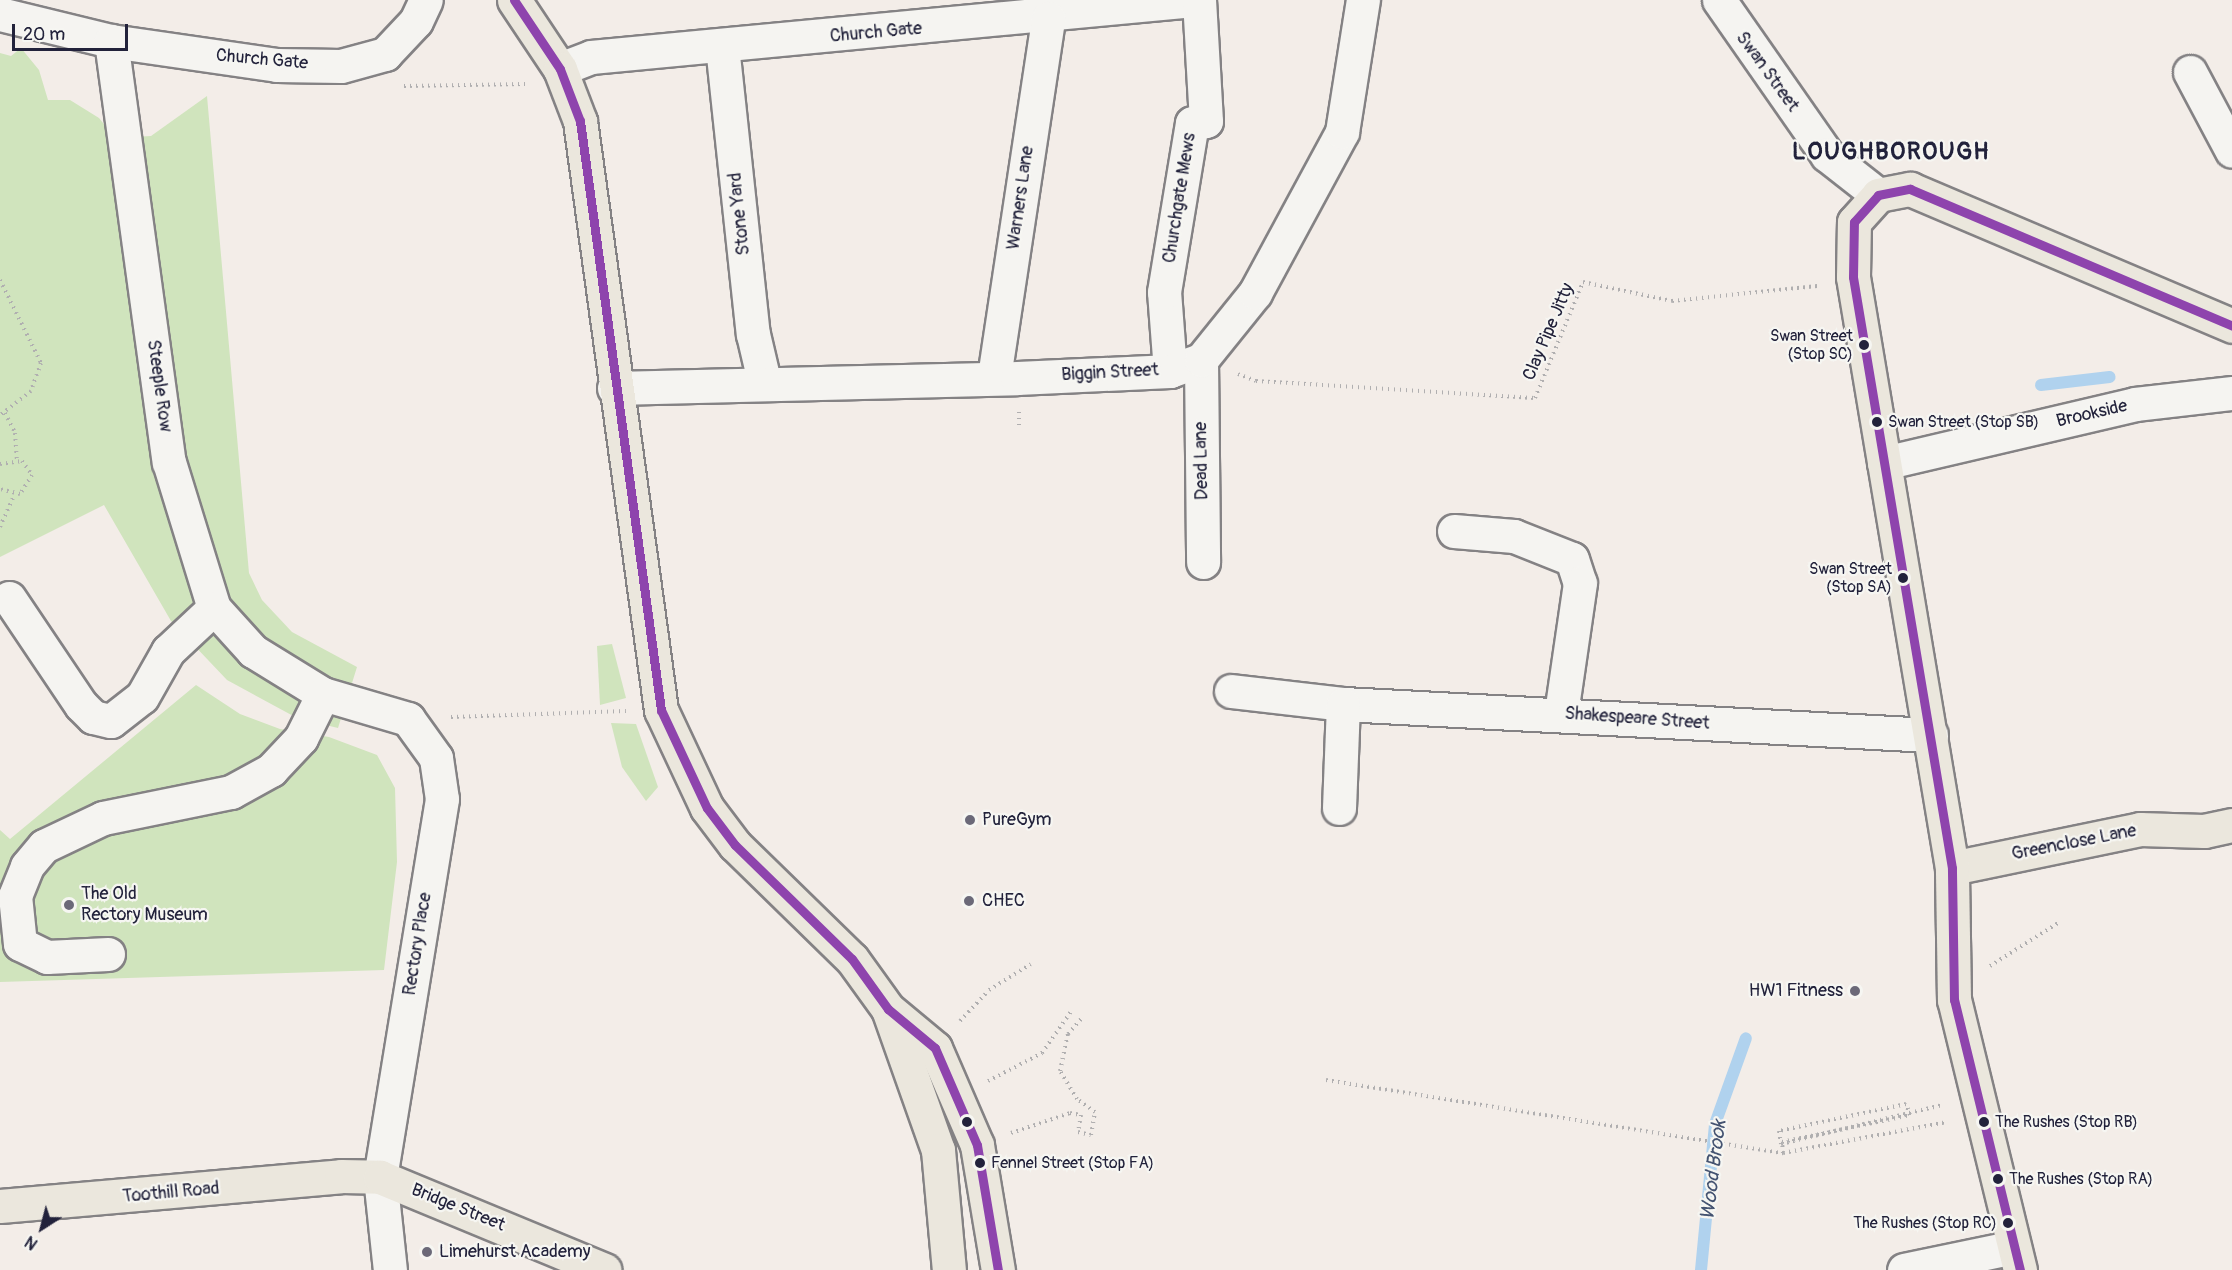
<!DOCTYPE html>
<html>
<head>
<meta charset="utf-8">
<style>
	body { margin:0 }
	#map { position:relative; width:2232px; height:1270px; overflow:hidden; background:#f3ede8; font-family:Pangolin,sans-serif }
	div>[style] { position:absolute }
	[style*='--x'] { left:calc(var(--x)*1px); top:calc(var(--y)*1px); width:calc(var(--w)*1px); rotate:calc(var(--a)*1deg) }
	.green>* { inset:0; background:#d0e4bd }
	.stream>* { height:12px; margin:-6px; padding:0 6px; transform-origin:6px; border-radius:6px; background:#b0d2ee }
	.path>* { height:4px; margin-top:-2px; transform-origin:0; background:repeating-linear-gradient(90deg,#b0afb0 0 1.5px,transparent 0 6px) }
	.roads { filter:drop-shadow(2px 0 #848284) drop-shadow(-2px 0 #848284) drop-shadow(0 2px #848284) drop-shadow(0 -2px #848284) }
	.minor>* { height:33px; margin:-16.5px; padding:0 16.5px; transform-origin:16.5px; border-radius:16.5px; background:#f5f4f1 }
	.major>* { height:33px; margin:-16.5px; padding:0 16.5px; transform-origin:16.5px; border-radius:16.5px; background:#ebe7dd }
	.highway>* { height:33px; margin:-16.5px; padding:0 16.5px; transform-origin:16.5px; border-radius:16.5px; background:#ebe7dd }
	.bus-1>* { height:9px; margin:-4.5px; padding:0 4.5px; transform-origin:4.5px; border-radius:4.5px; background:#8e44ad }
	.dots>* { width:16px; height:16px; translate:-50% -50%; box-sizing:border-box; border:3px solid #f6f6f2; border-radius:50% }
	span { translate:-50% -50%; white-space:nowrap; text-align:center; line-height:1.15; -webkit-text-stroke:4.5px #f6f6f2; paint-order:stroke }
	.bus-label { font-size:16px; color:#22223b }
	.right { translate:-100% -50%; text-align:right }
	.left { translate:0 -50%; text-align:left }
	.street-label { font-size:18px; color:#22223b }
	.poi-label { font-size:18px; color:#22223b }
	.water-label { font-size:20px; color:#445371; font-style:italic }
	.district-label { font-size:24px; color:#22223b; font-weight:700; letter-spacing:1.5px }
	.north { position:absolute; left:12px; top:1198px; width:60px; height:60px; -webkit-text-stroke:4px #f6f6f2; paint-order:stroke; rotate:216deg; font-size:16px; font-weight:700; line-height:24px; text-align:center; color:#22223b }
	.north::after { content:''; display:block; margin:auto; width:21px; height:27px; background:#22223b; clip-path:polygon(50% 0,100% 100%,50% 72%,0 100%) }
	.scale { position:absolute; left:12px; top:24px; width:116px; height:27px; box-sizing:border-box; border:3px solid #22223b; border-top:0; padding-left:8px; font-size:18px; line-height:21px; white-space:nowrap; color:#22223b; -webkit-text-stroke:4px #f6f6f2; paint-order:stroke }
</style>
</head>
<body>
<div id="map">
	<div class="green">
		<div style="clip-path:polygon(21px 48px,39px 70px,48px 100px,70px 100px,99px 118px,115px 138px,151px 136px,207px 96px,249px 573px,262px 600px,292px 632px,357px 667px,338px 728px,297px 718px,227px 680px,171px 621px,104px 505px,0 557px,0 53px,11px 56px)"></div>
		<div style="clip-path:polygon(612px 644px,626px 698px,600px 705px,597px 646px)"></div>
		<div style="clip-path:polygon(196px 685px,240px 714px,280px 729px,329px 737px,377px 755px,395px 788px,397px 862px,384px 970px,0 982px,0 830px,10px 839px)"></div>
		<div style="clip-path:polygon(611px 723px,636px 724px,658px 787px,646px 801px,622px 767px)"></div>
	</div>
	<div class="stream">
		<div style="--x:2041;--y:385;--w:69;--a:-6.6"></div>
		<div style="--x:1701;--y:1270;--w:147;--a:-84.5"></div>
		<div style="--x:1715;--y:1124;--w:91;--a:-70.2"></div>
	</div>
	<div class="path">
		<div style="--x:404;--y:86;--w:121;--a:-0.9"></div>
		<div style="--x:0;--y:280;--w:93;--a:63.7"></div>
		<div style="--x:41;--y:363;--w:30;--a:110"></div>
		<div style="--x:31;--y:391;--w:39;--a:142"></div>
		<div style="--x:1238;--y:374;--w:19;--a:21"></div>
		<div style="--x:1256;--y:381;--w:280;--a:3.5"></div>
		<div style="--x:1535;--y:398;--w:126;--a:-67.5"></div>
		<div style="--x:1583;--y:282;--w:91;--a:12.1"></div>
		<div style="--x:1672;--y:301;--w:146;--a:-5.9"></div>
		<div style="--x:1019;--y:412;--w:14;--a:90"></div>
		<div style="--x:5;--y:413;--w:22;--a:63"></div>
		<div style="--x:15;--y:433;--w:26;--a:86"></div>
		<div style="--x:0;--y:464;--w:22;--a:-8"></div>
		<div style="--x:22;--y:461;--w:17;--a:54"></div>
		<div style="--x:32;--y:475;--w:22;--a:122"></div>
		<div style="--x:20;--y:494;--w:21;--a:-166"></div>
		<div style="--x:0;--y:527;--w:35;--a:-66"></div>
		<div style="--x:451;--y:717;--w:175;--a:-2"></div>
		<div style="--x:1990;--y:966;--w:80;--a:-32.3"></div>
		<div style="--x:960;--y:1021;--w:42;--a:-46.9"></div>
		<div style="--x:989;--y:990;--w:49;--a:-31.8"></div>
		<div style="--x:1326;--y:1080;--w:463;--a:9.1"></div>
		<div style="--x:1783;--y:1153;--w:167;--a:-10.7"></div>
		<div style="--x:988;--y:1081;--w:61;--a:-27.4"></div>
		<div style="--x:1042;--y:1053;--w:52;--a:-55.1"></div>
		<div style="--x:1011;--y:1133;--w:62;--a:-18.7"></div>
		<div style="--x:1070;--y:1113;--w:11;--a:10"></div>
		<div style="--x:1081;--y:1115;--w:17;--a:100"></div>
		<div style="--x:1078;--y:1132;--w:13;--a:13"></div>
		<div style="--x:1091;--y:1135;--w:23;--a:-80"></div>
		<div style="--x:1095;--y:1112;--w:22;--a:-144"></div>
		<div style="--x:1077;--y:1099;--w:33;--a:-121"></div>
		<div style="--x:1060;--y:1071;--w:38;--a:-78"></div>
		<div style="--x:1068;--y:1034;--w:21;--a:-49"></div>
		<div style="--x:1783;--y:1153;--w:11;--a:-95"></div>
		<div style="--x:1782;--y:1142;--w:131;--a:-11.9"></div>
		<div style="--x:1910;--y:1115;--w:12;--a:-110"></div>
		<div style="--x:1906;--y:1104;--w:130;--a:168"></div>
		<div style="--x:1779;--y:1131;--w:13;--a:81"></div>
		<div style="--x:1781;--y:1144;--w:166;--a:-13.6"></div>
	</div>
	<div class="roads">
		<div class="minor">
			<div style="--x:1719;--y:0;--w:189;--a:55.1"></div>
			<div style="--x:1827;--y:155;--w:65;--a:38.1"></div>
			<div style="--x:0;--y:14;--w:114;--a:13.7"></div>
			<div style="--x:111;--y:41;--w:168;--a:8.2"></div>
			<div style="--x:277;--y:65;--w:64;--a:0.9"></div>
			<div style="--x:341;--y:66;--w:46;--a:-15.3"></div>
			<div style="--x:385;--y:54;--w:45;--a:-46.8"></div>
			<div style="--x:416;--y:21;--w:23;--a:-65"></div>
			<div style="--x:111;--y:41;--w:425;--a:82.2"></div>
			<div style="--x:169;--y:462;--w:153;--a:72.9"></div>
			<div style="--x:214;--y:608;--w:58;--a:47.8"></div>
			<div style="--x:253;--y:651;--w:82;--a:31.6"></div>
			<div style="--x:323;--y:694;--w:89;--a:16.4"></div>
			<div style="--x:408;--y:719;--w:48;--a:54.3"></div>
			<div style="--x:436;--y:758;--w:41;--a:81.7"></div>
			<div style="--x:442;--y:799;--w:383;--a:99.3"></div>
			<div style="--x:380;--y:1177;--w:94;--a:83.9"></div>
			<div style="--x:722;--y:46;--w:290;--a:83.9"></div>
			<div style="--x:753;--y:334;--w:48;--a:76.8"></div>
			<div style="--x:560;--y:69;--w:33;--a:-21"></div>
			<div style="--x:591;--y:57;--w:605;--a:-5.41"></div>
			<div style="--x:2190;--y:72;--w:89;--a:62"></div>
			<div style="--x:1201;--y:360;--w:202;--a:89.4"></div>
			<div style="--x:1170;--y:371;--w:79;--a:-94.3"></div>
			<div style="--x:1164;--y:292;--w:171;--a:-80.6"></div>
			<div style="--x:1192;--y:123;--w:14;--a:-8"></div>
			<div style="--x:1206;--y:121;--w:121;--a:-93.3"></div>
			<div style="--x:994;--y:377;--w:363;--a:-81.4"></div>
			<div style="--x:614;--y:388;--w:403;--a:-1.4"></div>
			<div style="--x:1017;--y:378;--w:153;--a:-2.6"></div>
			<div style="--x:1170;--y:371;--w:33;--a:-20"></div>
			<div style="--x:1201;--y:360;--w:86;--a:-51.1"></div>
			<div style="--x:1255;--y:293;--w:183;--a:-61.6"></div>
			<div style="--x:1342;--y:132;--w:134;--a:-81"></div>
			<div style="--x:1884;--y:463;--w:258;--a:-13.2"></div>
			<div style="--x:2135;--y:404;--w:98;--a:-6.5"></div>
			<div style="--x:1454;--y:531;--w:60;--a:4.8"></div>
			<div style="--x:1514;--y:536;--w:62;--a:21.6"></div>
			<div style="--x:1572;--y:559;--w:25;--a:72"></div>
			<div style="--x:1580;--y:583;--w:132;--a:98.3"></div>
			<div style="--x:9;--y:598;--w:129;--a:56.1"></div>
			<div style="--x:81;--y:705;--w:17;--a:45"></div>
			<div style="--x:93;--y:717;--w:18;--a:13"></div>
			<div style="--x:111;--y:721;--w:39;--a:-38"></div>
			<div style="--x:142;--y:697;--w:53;--a:-60.5"></div>
			<div style="--x:168;--y:651;--w:63;--a:-43.1"></div>
			<div style="--x:1231;--y:691;--w:113;--a:6.6"></div>
			<div style="--x:1343;--y:704;--w:589;--a:3.02"></div>
			<div style="--x:1339;--y:808;--w:104;--a:-87.8"></div>
			<div style="--x:108;--y:954;--w:61;--a:177.2"></div>
			<div style="--x:47;--y:957;--w:30;--a:-154"></div>
			<div style="--x:20;--y:944;--w:48;--a:-95.9"></div>
			<div style="--x:15;--y:896;--w:32;--a:-68"></div>
			<div style="--x:27;--y:866;--w:26;--a:-50"></div>
			<div style="--x:44;--y:846;--w:65;--a:-25.4"></div>
			<div style="--x:103;--y:818;--w:131;--a:-11.5"></div>
			<div style="--x:231;--y:792;--w:46;--a:-28.8"></div>
			<div style="--x:271;--y:770;--w:44;--a:-46.8"></div>
			<div style="--x:301;--y:738;--w:49;--a:-63.4"></div>
			<div style="--x:1904;--y:1270;--w:112;--a:-11.8"></div>
		</div>
		<div class="major">
			<div style="--x:1952;--y:868;--w:192;--a:-11.7"></div>
			<div style="--x:2140;--y:829;--w:64;--a:1.8"></div>
			<div style="--x:2204;--y:831;--w:29;--a:-12"></div>
			<div style="--x:0;--y:1206;--w:342;--a:-5"></div>
			<div style="--x:341;--y:1176;--w:39;--a:1"></div>
			<div style="--x:380;--y:1177;--w:243;--a:22.5"></div>
			<div style="--x:2020;--y:1270;--w:278;--a:-103.7"></div>
			<div style="--x:1954;--y:1000;--w:132;--a:-90.9"></div>
			<div style="--x:1952;--y:868;--w:599;--a:-99.51"></div>
			<div style="--x:1853;--y:277;--w:55;--a:-89"></div>
			<div style="--x:1854;--y:222;--w:36;--a:-48"></div>
			<div style="--x:1878;--y:195;--w:33;--a:-11"></div>
			<div style="--x:1910;--y:189;--w:350;--a:23"></div>
		</div>
		<div class="highway">
			<div style="--x:514;--y:0;--w:83;--a:56.3"></div>
			<div style="--x:560;--y:69;--w:56;--a:69"></div>
			<div style="--x:580;--y:121;--w:595;--a:82.17"></div>
			<div style="--x:661;--y:710;--w:108;--a:64.9"></div>
			<div style="--x:707;--y:808;--w:46;--a:52.9"></div>
			<div style="--x:735;--y:845;--w:163;--a:44.3"></div>
			<div style="--x:852;--y:959;--w:62;--a:54.2"></div>
			<div style="--x:888;--y:1009;--w:61;--a:39.7"></div>
			<div style="--x:935;--y:1048;--w:106;--a:66.6"></div>
			<div style="--x:977;--y:1145;--w:127;--a:80.5"></div>
			<div style="--x:888;--y:1009;--w:150;--a:70.5"></div>
			<div style="--x:938;--y:1150;--w:121;--a:84.8"></div>
		</div>
	</div>
	<div class="bus-1">
		<div style="--x:514;--y:0;--w:83;--a:56.3"></div>
		<div style="--x:560;--y:69;--w:56;--a:69"></div>
		<div style="--x:580;--y:121;--w:595;--a:82.17"></div>
		<div style="--x:661;--y:710;--w:108;--a:64.9"></div>
		<div style="--x:707;--y:808;--w:46;--a:52.9"></div>
		<div style="--x:735;--y:845;--w:163;--a:44.3"></div>
		<div style="--x:852;--y:959;--w:62;--a:54.2"></div>
		<div style="--x:888;--y:1009;--w:61;--a:39.7"></div>
		<div style="--x:935;--y:1048;--w:106;--a:66.6"></div>
		<div style="--x:977;--y:1145;--w:127;--a:80.5"></div>
		<div style="--x:2020;--y:1270;--w:278;--a:-103.7"></div>
		<div style="--x:1954;--y:1000;--w:132;--a:-90.9"></div>
		<div style="--x:1952;--y:868;--w:599;--a:-99.51"></div>
		<div style="--x:1853;--y:277;--w:55;--a:-89"></div>
		<div style="--x:1854;--y:222;--w:36;--a:-48"></div>
		<div style="--x:1878;--y:195;--w:33;--a:-11"></div>
		<div style="--x:1910;--y:189;--w:350;--a:23"></div>
	</div>
	<div class="dots">
		<div style="left:1864px;top:345px;background:#22223b"></div>
		<div style="left:1877px;top:422px;background:#22223b"></div>
		<div style="left:1903px;top:578px;background:#22223b"></div>
		<div style="left:970px;top:820px;background:#6b6978"></div>
		<div style="left:969px;top:901px;background:#6b6978"></div>
		<div style="left:69px;top:905px;background:#6b6978"></div>
		<div style="left:1855px;top:991px;background:#6b6978"></div>
		<div style="left:967px;top:1122px;background:#22223b"></div>
		<div style="left:1984px;top:1122px;background:#22223b"></div>
		<div style="left:980px;top:1163px;background:#22223b"></div>
		<div style="left:1998px;top:1179px;background:#22223b"></div>
		<div style="left:2008px;top:1223px;background:#22223b"></div>
		<div style="left:427px;top:1252px;background:#6b6978"></div>
	</div>
	<div class="bus-label">
		<span class="right" style="left:1853px;top:345px">Swan Street<br>(Stop SC)</span>
		<span class="left" style="left:1888px;top:422px">Swan Street (Stop SB)</span>
		<span class="right" style="left:1892px;top:578px">Swan Street<br>(Stop SA)</span>
		<span class="left" style="left:1995px;top:1122px">The Rushes (Stop RB)</span>
		<span class="left" style="left:991px;top:1163px">Fennel Street (Stop FA)</span>
		<span class="left" style="left:2009px;top:1179px">The Rushes (Stop RA)</span>
		<span class="right" style="left:1997px;top:1223px">The Rushes (Stop RC)</span>
	</div>
	<div class="street-label">
		<span style="left:876px;top:33px;rotate:-5deg">Church Gate</span>
		<span style="left:262px;top:60px;rotate:5deg">Church Gate</span>
		<span style="left:1767px;top:72px;rotate:54deg">Swan Street</span>
		<span style="left:1021px;top:198px;rotate:-82deg">Warners Lane</span>
		<span style="left:1180px;top:198px;rotate:-81deg">Churchgate Mews</span>
		<span style="left:740px;top:214px;rotate:-96deg">Stone Yard</span>
		<span style="left:1549px;top:332px;rotate:-67deg">Clay Pipe Jitty</span>
		<span style="left:1110px;top:373px;rotate:-3deg">Biggin Street</span>
		<span style="left:159px;top:386px;rotate:82deg">Steeple Row</span>
		<span style="left:2092px;top:414px;rotate:-13deg">Brookside</span>
		<span style="left:1202px;top:461px;rotate:-91deg">Dead Lane</span>
		<span style="left:1637px;top:719px;rotate:4deg">Shakespeare Street</span>
		<span style="left:2074px;top:843px;rotate:-11deg">Greenclose Lane</span>
		<span style="left:418px;top:944px;rotate:-81deg">Rectory Place</span>
		<span style="left:171px;top:1193px;rotate:-5deg">Toothill Road</span>
		<span style="left:458px;top:1208px;rotate:22deg">Bridge Street</span>
	</div>
	<div class="poi-label">
		<span class="left" style="left:982px;top:820px">PureGym</span>
		<span class="left" style="left:81px;top:905px">The Old<br>Rectory Museum</span>
		<span class="left" style="left:982px;top:901px">CHEC</span>
		<span class="right" style="left:1843px;top:991px">HW1 Fitness</span>
		<span class="left" style="left:439px;top:1252px">Limehurst Academy</span>
	</div>
	<div class="water-label">
		<span style="left:1713px;top:1170px;rotate:-83deg">Wood Brook</span>
	</div>
	<div class="district-label">
		<span style="left:1891px;top:152px">LOUGHBOROUGH</span>
	</div>
	<div class="north">N</div>
	<div class="scale">20 m</div>
</div>
</body>
</html>
